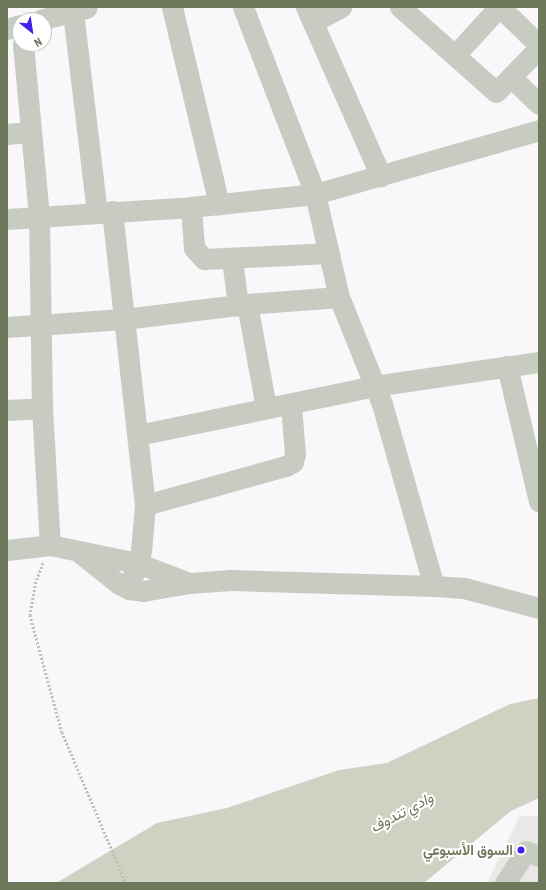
<!DOCTYPE html>
<html>
<head>
<meta charset="utf-8">
<style>
	body { margin:0 }
	#map { position:relative; width:546px; height:890px; overflow:hidden; background:#f9f7f9; font-family:"Roboto Condensed",Vazirmatn,sans-serif }
	div>[style] { position:absolute }
	[style*='--x'] { left:calc(var(--x)*1px); top:calc(var(--y)*1px); width:calc(var(--w)*1px); rotate:calc(var(--a)*1deg) }
	.built>* { inset:0; background:#e9e8e7 }
	.water>* { inset:0; background:#cfd2c3 }
	.path>* { height:2.5px; margin-top:-1.25px; transform-origin:0; background:repeating-linear-gradient(90deg,#bdc0b8 0 2px,transparent 0 4px) }
	.minor>* { height:21px; margin:-10.5px; padding:0 10.5px; transform-origin:10.5px; border-radius:10.5px; background:#c8cbc2 }
	.dots>* { width:11px; height:11px; translate:-50% -50%; box-sizing:border-box; border:2px solid #fff; border-radius:50% }
	span { translate:-50% -50%; white-space:nowrap; text-align:center; line-height:1.15; -webkit-text-stroke:4px #fff; paint-order:stroke }
	.poi-label { font-size:14px; color:#6e785a; font-weight:700 }
	.right { translate:-100% -50%; text-align:right }
	.water-label { font-size:15px; color:#717658; font-style:italic }
	.frame { position:absolute; inset:0; border:8px solid #6e785a; pointer-events:none }
	.north { position:absolute; left:12px; top:12px; width:40px; height:40px; box-sizing:border-box; background:#fff; border:1px solid #c5c9bd; border-radius:50%; rotate:150deg; font-size:11px; font-weight:700; line-height:16px; text-align:center; color:#6e785a }
	.north::after { content:''; display:block; margin:auto; width:14px; height:18px; background:#3d23ed; clip-path:polygon(50% 0,100% 100%,50% 72%,0 100%) }
</style>
</head>
<body>
<div id="map">
	<div class="built">
		<div style="clip-path:polygon(520px 816px,539px 816px,539px 883px,487px 883px)"></div>
	</div>
	<div class="water">
		<div style="clip-path:polygon(539px 698px,539px 798px,511px 811px,424px 883px,56px 883px,157px 823px,227px 808px,339px 770px,387px 763px,510px 704px)"></div>
	</div>
	<div class="path">
		<div style="--x:43;--y:563;--w:20;--a:110"></div>
		<div style="--x:36;--y:582;--w:34;--a:100"></div>
		<div style="--x:30;--y:615;--w:121;--a:74.7"></div>
		<div style="--x:62;--y:732;--w:164;--a:67"></div>
	</div>
	<div class="minor">
		<div style="--x:172;--y:7;--w:203;--a:76.6"></div>
		<div style="--x:243;--y:7;--w:200;--a:68.9"></div>
		<div style="--x:315;--y:194;--w:106;--a:76.9"></div>
		<div style="--x:339;--y:297;--w:115;--a:68.1"></div>
		<div style="--x:382;--y:404;--w:189;--a:74.1"></div>
		<div style="--x:306;--y:7;--w:185;--a:66.1"></div>
		<div style="--x:400;--y:7;--w:128;--a:41.5"></div>
		<div style="--x:496;--y:92;--w:62;--a:-45.7"></div>
		<div style="--x:500;--y:7;--w:54;--a:44.3"></div>
		<div style="--x:73;--y:12;--w:201;--a:83.2"></div>
		<div style="--x:40;--y:20;--w:48;--a:-14.6"></div>
		<div style="--x:313;--y:22;--w:32;--a:-28"></div>
		<div style="--x:7;--y:29;--w:14;--a:-17"></div>
		<div style="--x:23;--y:44;--w:173;--a:84.7"></div>
		<div style="--x:39;--y:216;--w:192;--a:89.1"></div>
		<div style="--x:42;--y:408;--w:137;--a:86.7"></div>
		<div style="--x:455;--y:55;--w:65;--a:-47.5"></div>
		<div style="--x:512;--y:78;--w:37;--a:44"></div>
		<div style="--x:7;--y:134;--w:23;--a:-5"></div>
		<div style="--x:191;--y:207;--w:41;--a:85.8"></div>
		<div style="--x:194;--y:248;--w:15;--a:48"></div>
		<div style="--x:204;--y:259;--w:125;--a:-2.7"></div>
		<div style="--x:112;--y:211;--w:296;--a:83.6"></div>
		<div style="--x:145;--y:505;--w:46;--a:95"></div>
		<div style="--x:141;--y:551;--w:40;--a:108"></div>
		<div style="--x:7;--y:219;--w:184;--a:-3.7"></div>
		<div style="--x:191;--y:207;--w:125;--a:-6"></div>
		<div style="--x:315;--y:194;--w:233;--a:-15.9"></div>
		<div style="--x:232;--y:259;--w:47;--a:82.7"></div>
		<div style="--x:247;--y:304;--w:106;--a:79.6"></div>
		<div style="--x:7;--y:327;--w:117;--a:-3.9"></div>
		<div style="--x:124;--y:319;--w:124;--a:-7"></div>
		<div style="--x:247;--y:304;--w:92;--a:-4.4"></div>
		<div style="--x:507;--y:366;--w:139;--a:76.7"></div>
		<div style="--x:7;--y:410;--w:35;--a:-3"></div>
		<div style="--x:138;--y:435;--w:241;--a:-11.7"></div>
		<div style="--x:374;--y:386;--w:167;--a:-8.3"></div>
		<div style="--x:145;--y:505;--w:146;--a:-15.5"></div>
		<div style="--x:286;--y:466;--w:8;--a:-30"></div>
		<div style="--x:293;--y:462;--w:8;--a:-76"></div>
		<div style="--x:295;--y:454;--w:49;--a:-94.7"></div>
		<div style="--x:7;--y:550;--w:43;--a:-6.6"></div>
		<div style="--x:50;--y:545;--w:89;--a:11.7"></div>
		<div style="--x:137;--y:563;--w:56;--a:21"></div>
		<div style="--x:79;--y:552;--w:51;--a:38.7"></div>
		<div style="--x:119;--y:584;--w:11;--a:27"></div>
		<div style="--x:129;--y:589;--w:14;--a:8"></div>
		<div style="--x:143;--y:591;--w:47;--a:-9.9"></div>
		<div style="--x:189;--y:583;--w:42;--a:-4.1"></div>
		<div style="--x:231;--y:580;--w:203;--a:1.7"></div>
		<div style="--x:434;--y:586;--w:30;--a:4"></div>
		<div style="--x:464;--y:588;--w:78;--a:14.9"></div>
		<div style="--x:505;--y:883;--w:38;--a:-57"></div>
		<div style="--x:526;--y:851;--w:14;--a:21"></div>
	</div>
	<div class="dots">
		<div style="left:521px;top:850px;background:#3d23ed"></div>
	</div>
	<div class="poi-label">
		<span class="right" style="left:513px;top:850px">السوق الأسبوعي</span>
	</div>
	<div class="water-label">
		<span style="left:402px;top:813px;rotate:-28deg">وادي تندوف</span>
	</div>
	<div class="frame"></div>
	<div class="north">N</div>
</div>
</body>
</html>
